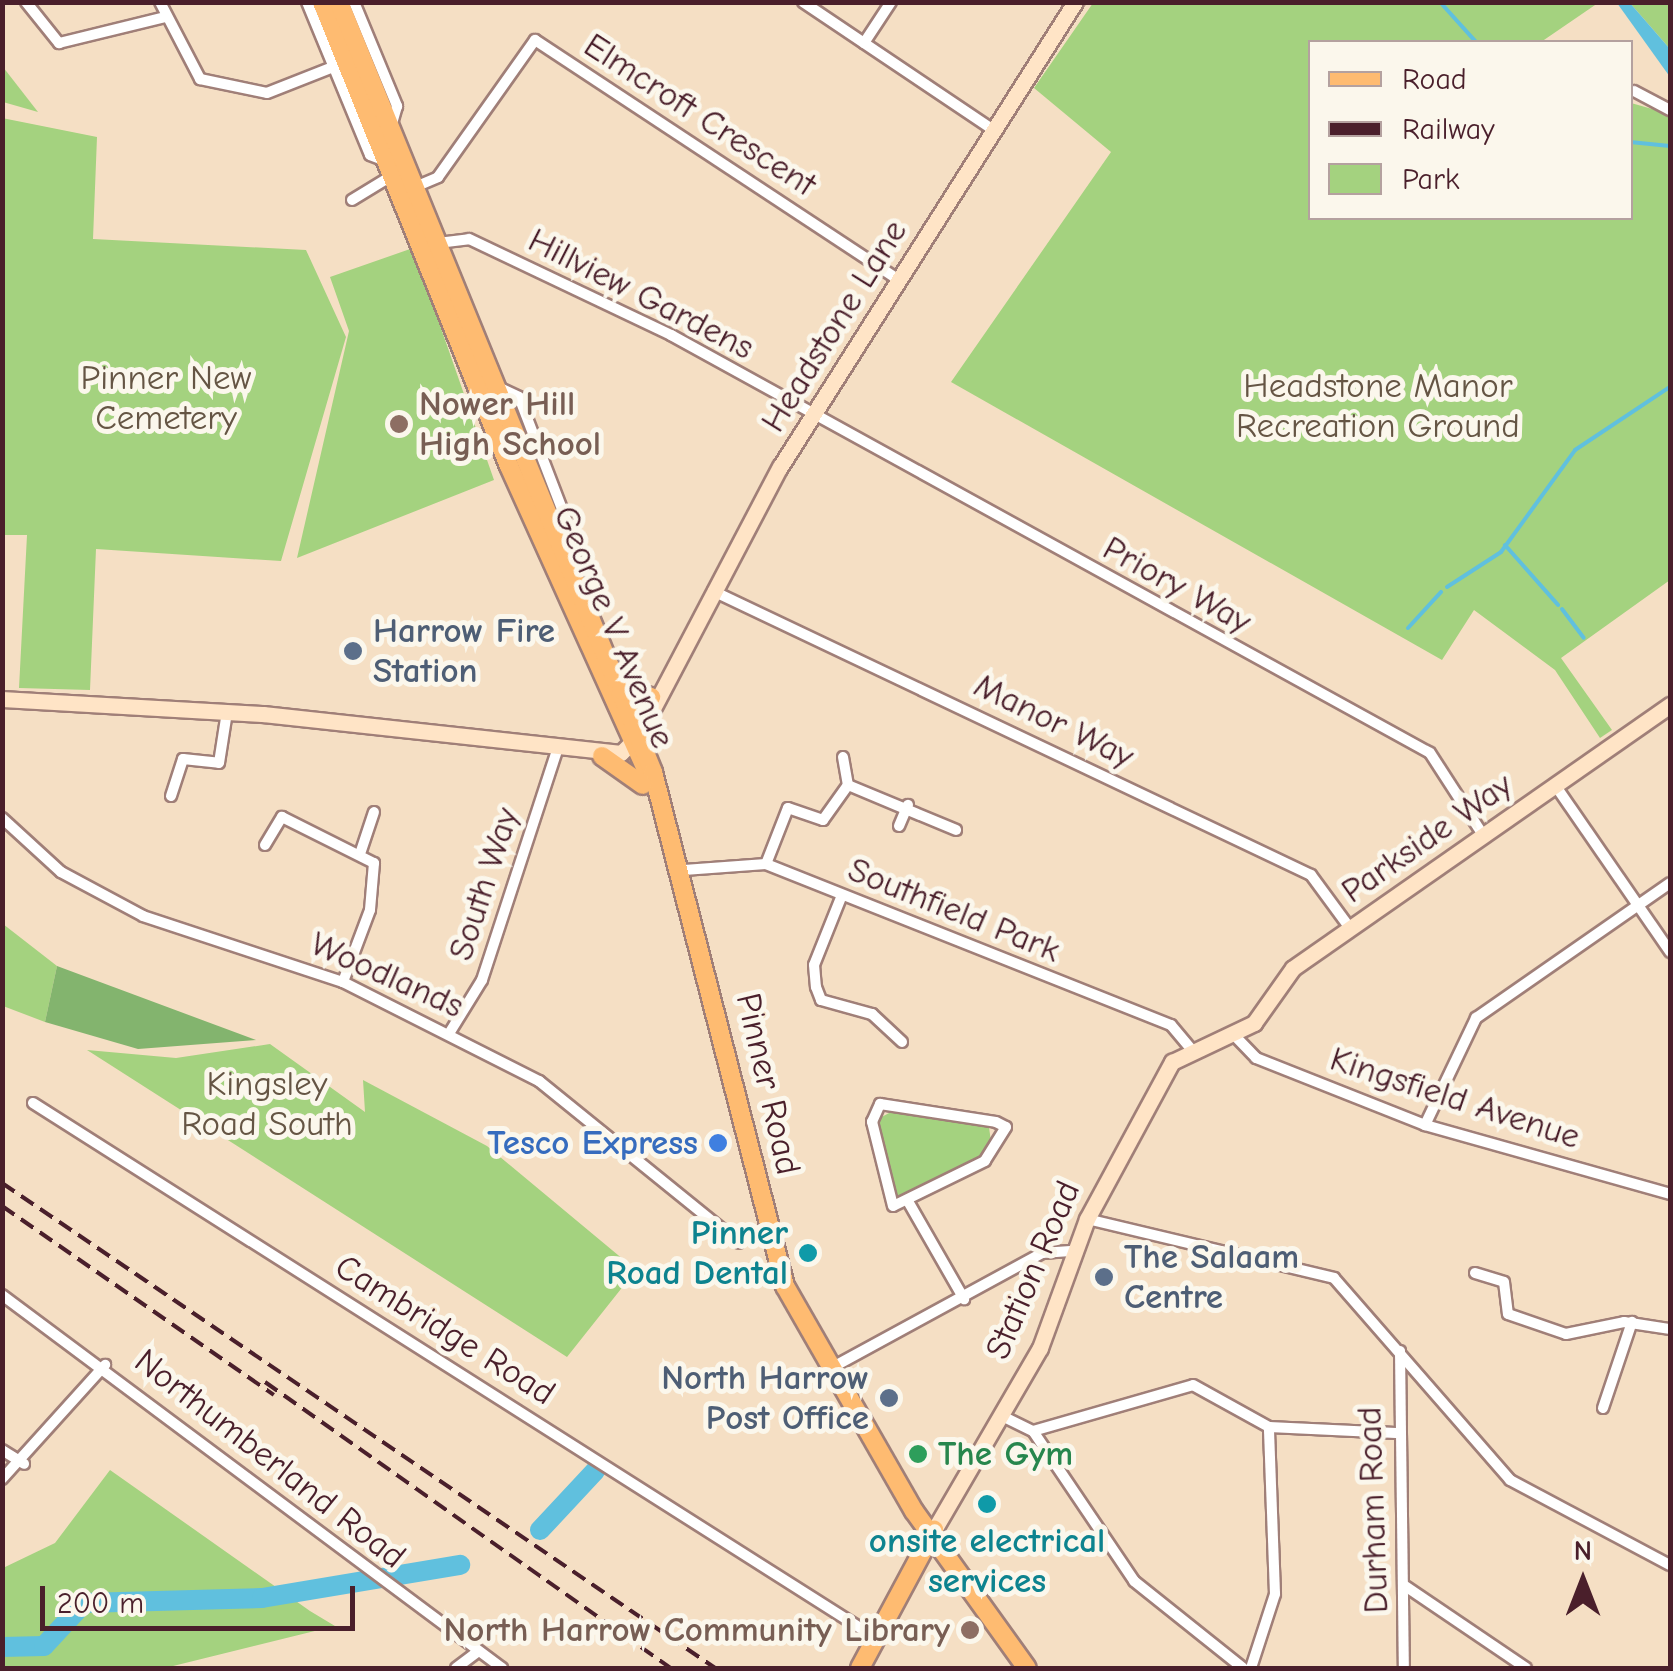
<!DOCTYPE html>
<html>
<head>
<meta charset="utf-8">
<style>
	body { margin:0 }
	#map { position:relative; width:1673px; height:1671px; overflow:hidden; background:#f5dfc4; font-family:"Comic Neue",sans-serif }
	div>[style] { position:absolute }
	[style*='--x'] { left:calc(var(--x)*1px); top:calc(var(--y)*1px); width:calc(var(--w)*1px); rotate:calc(var(--a)*1deg) }
	.green>* { inset:0; background:#a4d27f }
	.forest>* { inset:0; background:#83b46e }
	.water>* { inset:0; background:#60c0de }
	.stream>* { height:4px; margin:-2px; padding:0 2px; transform-origin:2px; border-radius:2px; background:#60c0de }
	.river>* { height:20px; margin:-10px; padding:0 10px; transform-origin:10px; border-radius:10px; background:#60c0de }
	.roads { filter:drop-shadow(2px 0 #a07f78) drop-shadow(-2px 0 #a07f78) drop-shadow(0 2px #a07f78) drop-shadow(0 -2px #a07f78) }
	.street>* { height:10px; margin:-5px; padding:0 5px; transform-origin:5px; border-radius:5px; background:#fff }
	.secondary>* { height:15px; margin:-7.5px; padding:0 7.5px; transform-origin:7.5px; border-radius:7.5px; background:#ffe4c6 }
	.primary>* { height:18px; margin:-9px; padding:0 9px; transform-origin:9px; border-radius:9px; background:#febb71 }
	.rail>* { height:4px; margin-top:-2px; transform-origin:0; background:repeating-linear-gradient(90deg,#4a1f2b 0 15px,transparent 0 23px) }
	.dots>* { width:28px; height:28px; translate:-50% -50%; box-sizing:border-box; border:5px solid #fbf7ec; border-radius:50% }
	span { translate:-50% -50%; white-space:nowrap; text-align:center; line-height:1.15; -webkit-text-stroke:10px #fbf7ec; paint-order:stroke }
	.street-label { font-size:35px; color:#4a1f2b }
	.park-label { font-size:35px; color:#655544 }
	.education-label { font-size:35px; color:#785e54; font-weight:700 }
	.left { translate:0 -50%; text-align:left }
	.right { translate:-100% -50%; text-align:right }
	.service-label { font-size:35px; color:#4e5e75; font-weight:700 }
	.shop-label { font-size:35px; color:#366cbe; font-weight:700 }
	.culture-label { font-size:35px; color:#0d838f; font-weight:700 }
	.leisure-label { font-size:35px; color:#27864d; font-weight:700 }
	.frame { position:absolute; inset:0; border:5px solid #4a1f2b; pointer-events:none }
	.legend { position:absolute; left:1308px; top:40px; width:325px; height:180px; box-sizing:border-box; background:#fbf7ec; border:2px solid #b4a19f; margin:0; padding:12px 18px; list-style:none; font-size:30px; color:#4a1f2b }
	.legend li { display:flex; align-items:center; gap:20px; height:50px }
	.legend b { width:50px; border:2px solid #b4a19f }
	.north { position:absolute; left:1533px; top:1531px; width:100px; height:100px; -webkit-text-stroke:8px #fbf7ec; paint-order:stroke; rotate:0deg; font-size:28px; font-weight:700; line-height:40px; text-align:center; color:#4a1f2b }
	.north::after { content:''; display:block; margin:auto; width:35px; height:45px; background:#4a1f2b; clip-path:polygon(50% 0,100% 100%,50% 72%,0 100%) }
	.scale { position:absolute; left:40px; top:1586px; width:315px; height:45px; box-sizing:border-box; border:5px solid #4a1f2b; border-top:0; padding-left:12px; font-size:30px; line-height:35px; white-space:nowrap; color:#4a1f2b; -webkit-text-stroke:8px #fbf7ec; paint-order:stroke }
</style>
</head>
<body>
<div id="map">
	<div class="green">
		<div style="clip-path:polygon(1093px 3px,1598px 3px,1541px 42px,1310px 42px,1310px 218px,1630px 218px,1631px 103px,1670px 114px,1670px 580px,1561px 658px,1612px 730px,1600px 738px,1555px 670px,1474px 610px,1442px 660px,951px 382px,1111px 152px,1034px 88px)"></div>
		<div style="clip-path:polygon(1630px 3px,1670px 3px,1670px 49px)"></div>
		<div style="clip-path:polygon(3px 67px,38px 112px,3px 102px)"></div>
		<div style="clip-path:polygon(2px 118px,97px 137px,93px 239px,306px 250px,346px 337px,281px 561px,96px 549px,90px 690px,19px 688px,27px 535px,3px 535px)"></div>
		<div style="clip-path:polygon(413px 248px,494px 480px,297px 558px,349px 331px,330px 277px)"></div>
		<div style="clip-path:polygon(3px 924px,57px 966px,45px 1022px,3px 1006px)"></div>
		<div style="clip-path:polygon(270px 1044px,365px 1112px,363px 1080px,487px 1146px,636px 1270px,567px 1357px,87px 1050px,176px 1058px)"></div>
		<div style="clip-path:polygon(891px 1112px,989px 1127px,992px 1150px,895px 1199px,876px 1120px)"></div>
		<div style="clip-path:polygon(110px 1470px,310px 1611px,335px 1626px,165px 1668px,3px 1668px,3px 1568px,55px 1543px)"></div>
	</div>
	<div class="forest">
		<div style="clip-path:polygon(57px 966px,256px 1040px,138px 1049px,45px 1022px)"></div>
	</div>
	<div class="water">
		<div style="clip-path:polygon(1617px 3px,1630px 3px,1670px 49px,1670px 77px)"></div>
	</div>
	<div class="stream">
		<div style="--x:1440;--y:2;--w:54;--a:48"></div>
		<div style="--x:1630;--y:142;--w:40;--a:5.7"></div>
		<div style="--x:1505;--y:545;--w:80;--a:48.5"></div>
		<div style="--x:1447;--y:587;--w:64;--a:-32.9"></div>
		<div style="--x:1501;--y:552;--w:126;--a:-54"></div>
		<div style="--x:1575;--y:450;--w:114;--a:-33.6"></div>
		<div style="--x:1562;--y:609;--w:36;--a:53"></div>
		<div style="--x:1408;--y:628;--w:49;--a:-47.5"></div>
	</div>
	<div class="river">
		<div style="--x:540;--y:1530;--w:81;--a:-47"></div>
		<div style="--x:2;--y:1647;--w:42;--a:-1.4"></div>
		<div style="--x:44;--y:1646;--w:59;--a:-47.1"></div>
		<div style="--x:84;--y:1603;--w:178;--a:-1.6"></div>
		<div style="--x:262;--y:1598;--w:201;--a:-9.5"></div>
	</div>
	<div class="roads">
		<div class="street">
			<div style="--x:26;--y:2;--w:53;--a:51.2"></div>
			<div style="--x:59;--y:43;--w:110;--a:-13.7"></div>
			<div style="--x:160;--y:2;--w:87;--a:62.5"></div>
			<div style="--x:200;--y:79;--w:68;--a:11.8"></div>
			<div style="--x:267;--y:93;--w:71;--a:-21.5"></div>
			<div style="--x:307;--y:2;--w:165;--a:67.6"></div>
			<div style="--x:370;--y:155;--w:17;--a:21"></div>
			<div style="--x:354;--y:2;--w:113;--a:67.5"></div>
			<div style="--x:397;--y:106;--w:22;--a:106"></div>
			<div style="--x:803;--y:2;--w:231;--a:33.9"></div>
			<div style="--x:864;--y:43;--w:49;--a:-56.6"></div>
			<div style="--x:1634;--y:91;--w:41;--a:27.8"></div>
			<div style="--x:415;--y:187;--w:25;--a:-23"></div>
			<div style="--x:438;--y:177;--w:168;--a:-54.7"></div>
			<div style="--x:535;--y:40;--w:435;--a:33.4"></div>
			<div style="--x:352;--y:200;--w:48;--a:-31.4"></div>
			<div style="--x:438;--y:243;--w:31;--a:-7"></div>
			<div style="--x:469;--y:239;--w:224;--a:25.4"></div>
			<div style="--x:671;--y:335;--w:866;--a:28.84"></div>
			<div style="--x:1430;--y:753;--w:98;--a:57.1"></div>
			<div style="--x:498;--y:387;--w:23;--a:25"></div>
			<div style="--x:519;--y:397;--w:162;--a:69"></div>
			<div style="--x:577;--y:548;--w:23;--a:105"></div>
			<div style="--x:713;--y:591;--w:662;--a:25.4"></div>
			<div style="--x:1311;--y:875;--w:66;--a:53.7"></div>
			<div style="--x:843;--y:757;--w:28;--a:80"></div>
			<div style="--x:1555;--y:785;--w:203;--a:55.4"></div>
			<div style="--x:171;--y:796;--w:39;--a:-72"></div>
			<div style="--x:183;--y:759;--w:36;--a:6"></div>
			<div style="--x:219;--y:763;--w:52;--a:-81.1"></div>
			<div style="--x:2;--y:818;--w:80;--a:42.5"></div>
			<div style="--x:61;--y:872;--w:93;--a:28.2"></div>
			<div style="--x:143;--y:916;--w:211;--a:18.3"></div>
			<div style="--x:343;--y:982;--w:220;--a:26.8"></div>
			<div style="--x:539;--y:1081;--w:257;--a:39"></div>
			<div style="--x:899;--y:826;--w:23;--a:-67"></div>
			<div style="--x:265;--y:845;--w:33;--a:-59"></div>
			<div style="--x:282;--y:817;--w:103;--a:26.6"></div>
			<div style="--x:374;--y:863;--w:47;--a:94.9"></div>
			<div style="--x:370;--y:910;--w:77;--a:110.6"></div>
			<div style="--x:361;--y:851;--w:41;--a:-71.6"></div>
			<div style="--x:766;--y:864;--w:60;--a:-68.6"></div>
			<div style="--x:788;--y:808;--w:37;--a:19"></div>
			<div style="--x:823;--y:820;--w:43;--a:-54.5"></div>
			<div style="--x:848;--y:785;--w:117;--a:22.6"></div>
			<div style="--x:684;--y:870;--w:82;--a:-4.2"></div>
			<div style="--x:766;--y:864;--w:436;--a:21.7"></div>
			<div style="--x:1171;--y:1025;--w:30;--a:50"></div>
			<div style="--x:842;--y:895;--w:75;--a:111.8"></div>
			<div style="--x:814;--y:965;--w:22;--a:85"></div>
			<div style="--x:816;--y:987;--w:14;--a:69"></div>
			<div style="--x:821;--y:1000;--w:53;--a:15.4"></div>
			<div style="--x:872;--y:1014;--w:41;--a:43"></div>
			<div style="--x:450;--y:1032;--w:61;--a:-58.4"></div>
			<div style="--x:482;--y:980;--w:245;--a:-71.9"></div>
			<div style="--x:1234;--y:1035;--w:32;--a:46"></div>
			<div style="--x:1256;--y:1058;--w:182;--a:21.6"></div>
			<div style="--x:1425;--y:1125;--w:255;--a:15.7"></div>
			<div style="--x:33;--y:1103;--w:998;--a:32.4"></div>
			<div style="--x:880;--y:1104;--w:117;--a:8.8"></div>
			<div style="--x:996;--y:1122;--w:11;--a:27"></div>
			<div style="--x:1006;--y:1127;--w:40;--a:122"></div>
			<div style="--x:985;--y:1161;--w:102;--a:153.9"></div>
			<div style="--x:893;--y:1206;--w:87;--a:-104"></div>
			<div style="--x:872;--y:1122;--w:20;--a:-66"></div>
			<div style="--x:1425;--y:1125;--w:119;--a:-64.5"></div>
			<div style="--x:1476;--y:1018;--w:236;--a:-34.8"></div>
			<div style="--x:909;--y:1203;--w:111;--a:60.2"></div>
			<div style="--x:1087;--y:1219;--w:254;--a:13.4"></div>
			<div style="--x:1334;--y:1278;--w:268;--a:48.9"></div>
			<div style="--x:1510;--y:1480;--w:181;--a:28"></div>
			<div style="--x:1475;--y:1273;--w:30;--a:17"></div>
			<div style="--x:1504;--y:1282;--w:32;--a:83"></div>
			<div style="--x:1508;--y:1314;--w:61;--a:19"></div>
			<div style="--x:1566;--y:1334;--w:59;--a:-11.7"></div>
			<div style="--x:1624;--y:1322;--w:47;--a:8.7"></div>
			<div style="--x:2;--y:1295;--w:624;--a:36.72"></div>
			<div style="--x:1400;--y:1351;--w:317;--a:89.3"></div>
			<div style="--x:833;--y:1367;--w:238;--a:-28.6"></div>
			<div style="--x:1042;--y:1253;--w:32;--a:-4"></div>
			<div style="--x:1603;--y:1408;--w:91;--a:-71.4"></div>
			<div style="--x:1002;--y:1416;--w:34;--a:26"></div>
			<div style="--x:1033;--y:1431;--w:181;--a:56"></div>
			<div style="--x:1134;--y:1581;--w:139;--a:38.6"></div>
			<div style="--x:1033;--y:1431;--w:166;--a:-16"></div>
			<div style="--x:1193;--y:1385;--w:87;--a:28.9"></div>
			<div style="--x:1269;--y:1427;--w:127;--a:2.7"></div>
			<div style="--x:2;--y:1450;--w:26;--a:32"></div>
			<div style="--x:2;--y:1479;--w:154;--a:-47.9"></div>
			<div style="--x:1405;--y:1586;--w:146;--a:34.1"></div>
			<div style="--x:456;--y:1668;--w:25;--a:-37"></div>
			<div style="--x:1251;--y:1668;--w:78;--a:-72"></div>
			<div style="--x:1275;--y:1594;--w:167;--a:-92.1"></div>
		</div>
		<div class="secondary">
			<div style="--x:2;--y:699;--w:261;--a:3.3"></div>
			<div style="--x:263;--y:714;--w:360;--a:6.2"></div>
			<div style="--x:621;--y:753;--w:25;--a:-45"></div>
			<div style="--x:639;--y:735;--w:303;--a:-62.3"></div>
			<div style="--x:780;--y:467;--w:551;--a:-57.61"></div>
			<div style="--x:934;--y:1530;--w:211;--a:-59.8"></div>
			<div style="--x:1040;--y:1348;--w:137;--a:-70"></div>
			<div style="--x:1087;--y:1219;--w:179;--a:-61.6"></div>
			<div style="--x:1172;--y:1062;--w:91;--a:-25.4"></div>
			<div style="--x:1254;--y:1023;--w:67;--a:-54.7"></div>
			<div style="--x:1293;--y:968;--w:460;--a:-34.9"></div>
		</div>
		<div class="primary">
			<div style="--x:322;--y:2;--w:500;--a:68.05"></div>
			<div style="--x:509;--y:466;--w:346;--a:65.7"></div>
			<div style="--x:339;--y:2;--w:832;--a:67.81"></div>
			<div style="--x:653;--y:772;--w:531;--a:75.6"></div>
			<div style="--x:785;--y:1286;--w:259;--a:60.2"></div>
			<div style="--x:914;--y:1511;--w:193;--a:54.3"></div>
			<div style="--x:621;--y:690;--w:31;--a:13"></div>
			<div style="--x:602;--y:756;--w:50;--a:35.3"></div>
			<div style="--x:860;--y:1668;--w:157;--a:-61.8"></div>
		</div>
	</div>
	<div class="rail">
		<div style="--x:2;--y:1183;--w:862;--a:34.22"></div>
		<div style="--x:2;--y:1206;--w:331;--a:34.8"></div>
		<div style="--x:265;--y:1382;--w:497;--a:35.2"></div>
	</div>
	<div class="dots">
		<div style="left:399px;top:424px;background:#8d6e63"></div>
		<div style="left:353px;top:651px;background:#5c6f8a"></div>
		<div style="left:718px;top:1143px;background:#3f7fe0"></div>
		<div style="left:808px;top:1253px;background:#0f9aa8"></div>
		<div style="left:1104px;top:1277px;background:#5c6f8a"></div>
		<div style="left:889px;top:1398px;background:#5c6f8a"></div>
		<div style="left:918px;top:1454px;background:#2e9e5b"></div>
		<div style="left:987px;top:1504px;background:#0f9aa8"></div>
		<div style="left:970px;top:1630px;background:#8d6e63"></div>
	</div>
	<div class="street-label">
		<span style="left:700px;top:115px;rotate:33deg">Elmcroft Crescent</span>
		<span style="left:641px;top:294px;rotate:27deg">Hillview Gardens</span>
		<span style="left:834px;top:326px;rotate:-58deg">Headstone Lane</span>
		<span style="left:1177px;top:585px;rotate:29deg">Priory Way</span>
		<span style="left:614px;top:627px;rotate:67deg">George V Avenue</span>
		<span style="left:1054px;top:721px;rotate:26deg">Manor Way</span>
		<span style="left:1427px;top:838px;rotate:-35deg">Parkside Way</span>
		<span style="left:484px;top:884px;rotate:-72deg">South Way</span>
		<span style="left:954px;top:910px;rotate:22deg">Southfield Park</span>
		<span style="left:387px;top:975px;rotate:24deg">Woodlands</span>
		<span style="left:768px;top:1084px;rotate:77deg">Pinner Road</span>
		<span style="left:1455px;top:1098px;rotate:18deg">Kingsfield Avenue</span>
		<span style="left:1033px;top:1270px;rotate:-67deg">Station Road</span>
		<span style="left:445px;top:1330px;rotate:32deg">Cambridge Road</span>
		<span style="left:270px;top:1459px;rotate:38deg">Northumberland Road</span>
		<span style="left:1373px;top:1510px;rotate:-92deg">Durham Road</span>
	</div>
	<div class="park-label">
		<span style="left:166px;top:398px">Pinner New<br>Cemetery</span>
		<span style="left:1378px;top:406px">Headstone Manor<br>Recreation Ground</span>
		<span style="left:267px;top:1104px">Kingsley<br>Road South</span>
	</div>
	<div class="education-label">
		<span class="left" style="left:419px;top:424px">Nower Hill<br>High School</span>
		<span class="right" style="left:950px;top:1630px">North Harrow Community Library</span>
	</div>
	<div class="service-label">
		<span class="left" style="left:373px;top:651px">Harrow Fire<br>Station</span>
		<span class="left" style="left:1124px;top:1277px">The Salaam<br>Centre</span>
		<span class="right" style="left:869px;top:1398px">North Harrow<br>Post Office</span>
	</div>
	<div class="shop-label">
		<span class="right" style="left:698px;top:1143px">Tesco Express</span>
	</div>
	<div class="culture-label">
		<span class="right" style="left:788px;top:1253px">Pinner<br>Road Dental</span>
		<span style="left:987px;top:1561px">onsite electrical<br>services</span>
	</div>
	<div class="leisure-label">
		<span class="left" style="left:938px;top:1454px">The Gym</span>
	</div>
	<div class="frame"></div>
	<ul class="legend">
	<li><b style="height:12px;background:#febb71"></b>Road</li>
	<li><b style="height:12px;background:#4a1f2b"></b>Railway</li>
	<li><b style="height:28px;background:#a4d27f"></b>Park</li>
	</ul>
	<div class="north">N</div>
	<div class="scale">200 m</div>
</div>
</body>
</html>
